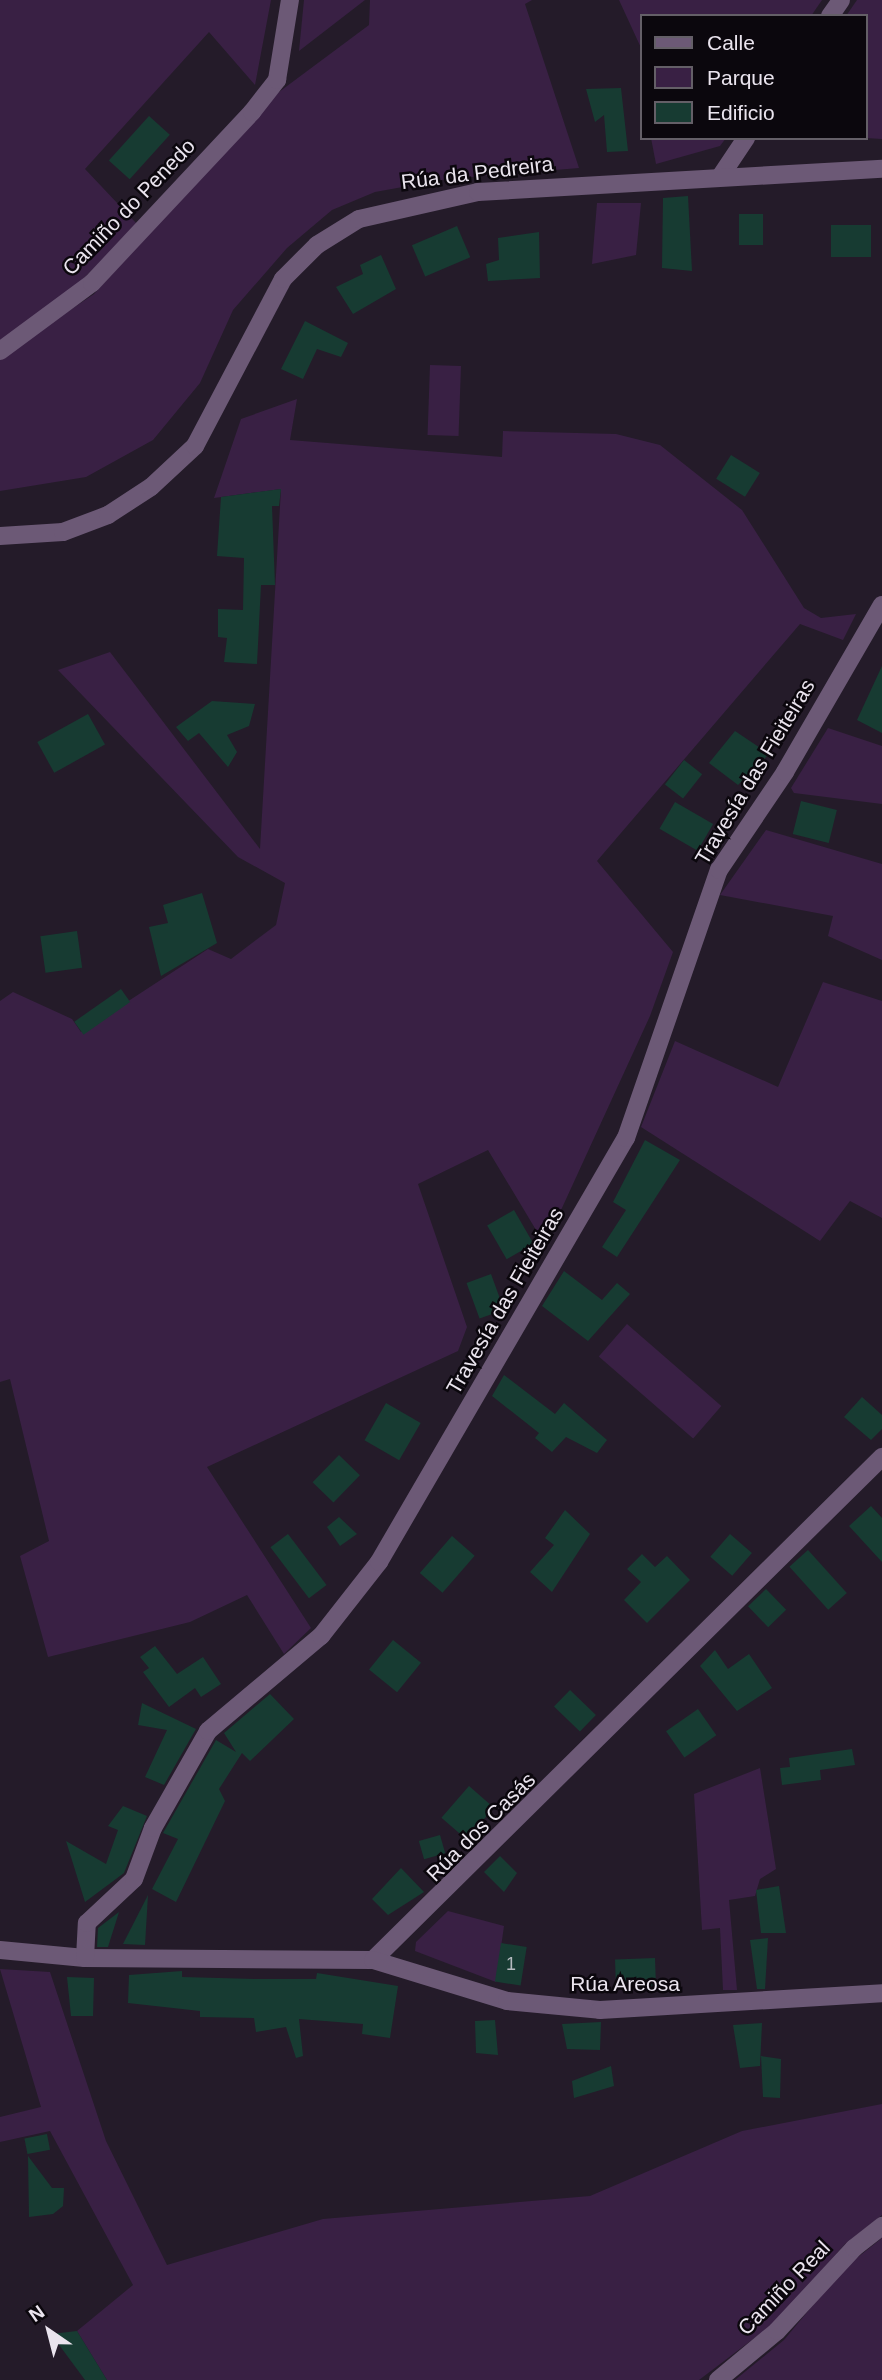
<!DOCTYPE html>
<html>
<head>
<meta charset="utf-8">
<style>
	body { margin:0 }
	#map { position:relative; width:882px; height:2380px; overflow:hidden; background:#241b29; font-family:Arial,sans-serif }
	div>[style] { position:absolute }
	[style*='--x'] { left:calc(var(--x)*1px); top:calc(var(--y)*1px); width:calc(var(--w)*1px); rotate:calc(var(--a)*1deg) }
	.green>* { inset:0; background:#392044; transform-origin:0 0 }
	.building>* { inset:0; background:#173b32; transform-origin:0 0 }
	.minor>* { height:18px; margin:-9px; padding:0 9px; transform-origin:9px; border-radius:9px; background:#6c5976 }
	span { translate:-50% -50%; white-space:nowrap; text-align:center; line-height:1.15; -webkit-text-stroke:5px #0b070d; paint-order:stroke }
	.number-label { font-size:18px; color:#b5babf }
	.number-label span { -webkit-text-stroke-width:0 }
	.street-label { font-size:21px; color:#eae4ee }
	.legend { position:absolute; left:640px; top:14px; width:228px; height:126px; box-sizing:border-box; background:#0b070d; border:2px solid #645f67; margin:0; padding:9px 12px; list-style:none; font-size:21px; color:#eae4ee }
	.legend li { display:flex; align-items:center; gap:14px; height:35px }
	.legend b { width:35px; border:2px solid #645f67 }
	.north { position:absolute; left:14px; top:2296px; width:70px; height:70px; -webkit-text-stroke:5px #0b070d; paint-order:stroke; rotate:325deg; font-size:19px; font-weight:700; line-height:28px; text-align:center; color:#eae4ee }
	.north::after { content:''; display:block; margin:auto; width:24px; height:32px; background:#eae4ee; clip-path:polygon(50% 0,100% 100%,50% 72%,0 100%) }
</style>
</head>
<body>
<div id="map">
	<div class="green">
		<div style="clip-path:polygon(0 0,271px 0,255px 85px,209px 32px,85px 169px,137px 224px,81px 281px,0 342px)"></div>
		<div style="clip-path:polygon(304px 0,365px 0,299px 51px)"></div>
		<div style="clip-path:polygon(370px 0,532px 0,525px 4px,579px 168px,447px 179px,375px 192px,332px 210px,287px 248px,233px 310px,200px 383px,153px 440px,86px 477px,0 491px,0 357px,94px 294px,279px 92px,369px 25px)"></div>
		<div style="clip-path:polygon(619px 0,822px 0,811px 16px,642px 16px,642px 50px)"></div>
		<div style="clip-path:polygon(857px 0,882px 0,882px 139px,866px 138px,866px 16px,846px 16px)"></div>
		<div style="clip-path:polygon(651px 138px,726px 138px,720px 146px,656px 164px)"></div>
		<div style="clip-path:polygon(597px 203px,641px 203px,636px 255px,592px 264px)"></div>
		<div style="left:430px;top:365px;width:31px;height:70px;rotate:2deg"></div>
		<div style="clip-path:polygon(297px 399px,290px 440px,502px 457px,503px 431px,616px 434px,660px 445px,742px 510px,804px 608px,821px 618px,856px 614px,843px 640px,800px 624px,597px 861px,673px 952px,650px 1016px,545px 1245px,488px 1150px,418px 1184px,467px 1327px,458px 1351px,207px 1467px,311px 1628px,284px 1654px,247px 1595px,190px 1622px,48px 1657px,20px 1556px,49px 1541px,10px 1379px,0 1382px,0 1001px,13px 992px,72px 1019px,81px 1032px,208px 949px,231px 959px,276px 925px,285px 883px,238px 857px,58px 670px,110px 652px,260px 849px,281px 489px,214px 498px,241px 419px)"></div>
		<div style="clip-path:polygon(828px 728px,882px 746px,882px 804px,794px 793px,791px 788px)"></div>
		<div style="clip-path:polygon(766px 830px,882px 864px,882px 960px,828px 936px,833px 916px,720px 895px)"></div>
		<div style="clip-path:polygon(823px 982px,882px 1001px,882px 1218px,850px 1201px,820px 1241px,641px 1127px,675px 1041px,778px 1087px)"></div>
		<div style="left:627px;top:1324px;width:125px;height:43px;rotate:41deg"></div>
		<div style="clip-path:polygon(760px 1768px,776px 1869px,760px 1879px,755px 1896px,729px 1900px,737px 1990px,723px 1990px,720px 1928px,702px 1930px,694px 1794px)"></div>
		<div style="clip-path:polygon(448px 1911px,504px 1926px,496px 1982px,415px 1951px,416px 1942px)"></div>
		<div style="clip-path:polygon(0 1969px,50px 1972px,106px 2141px,167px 2265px,323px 2219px,590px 2196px,742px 2131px,882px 2104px,882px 2215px,845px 2244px,777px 2321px,699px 2380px,107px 2380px,77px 2331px,133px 2285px,50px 2131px,0 2142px,0 2117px,41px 2107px)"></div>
		<div style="clip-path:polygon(882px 2238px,882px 2380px,735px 2380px,784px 2340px,843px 2269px)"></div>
	</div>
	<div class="building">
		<div style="clip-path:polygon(621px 88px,628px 151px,607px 152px,604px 115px,595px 122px,586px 89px)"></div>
		<div style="left:149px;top:116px;width:28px;height:60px;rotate:42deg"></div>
		<div style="clip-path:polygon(688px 196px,692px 271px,662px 268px,663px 198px)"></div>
		<div style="left:739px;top:214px;width:24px;height:31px"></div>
		<div style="left:831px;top:225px;width:40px;height:32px"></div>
		<div style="left:457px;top:226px;width:34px;height:49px;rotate:67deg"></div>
		<div style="clip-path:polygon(539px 232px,540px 278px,488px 281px,486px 264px,499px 260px,498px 238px)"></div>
		<div style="clip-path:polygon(381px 255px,396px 289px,353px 314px,336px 287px,363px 274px,360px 265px)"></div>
		<div style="clip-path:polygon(305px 321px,348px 343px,341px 357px,317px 349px,303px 379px,281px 369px)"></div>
		<div style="left:731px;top:455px;width:34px;height:28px;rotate:32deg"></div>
		<div style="clip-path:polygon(281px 489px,279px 506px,272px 506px,275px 585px,261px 585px,257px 664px,224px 662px,227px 638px,218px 637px,218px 609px,243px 610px,244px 558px,217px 556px,221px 497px)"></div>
		<div style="clip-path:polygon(882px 666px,882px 733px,857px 720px)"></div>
		<div style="clip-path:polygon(212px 701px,255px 704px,249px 726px,227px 735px,237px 752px,228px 767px,199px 733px,188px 741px,176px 727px)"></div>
		<div style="left:88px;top:714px;width:35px;height:58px;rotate:61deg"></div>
		<div style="clip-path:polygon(735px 731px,769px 754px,738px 785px,709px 763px)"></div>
		<div style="left:684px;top:760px;width:23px;height:31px;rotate:38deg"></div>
		<div style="left:801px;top:801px;width:37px;height:34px;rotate:14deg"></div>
		<div style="left:675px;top:802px;width:44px;height:31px;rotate:30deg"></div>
		<div style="clip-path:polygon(202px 893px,217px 943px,161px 976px,149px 927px,168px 923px,163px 905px)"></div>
		<div style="left:77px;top:931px;width:37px;height:37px;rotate:82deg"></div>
		<div style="left:121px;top:989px;width:16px;height:57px;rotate:55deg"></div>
		<div style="clip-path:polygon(645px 1140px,680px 1160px,617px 1257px,602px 1247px,626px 1210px,613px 1202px)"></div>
		<div style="left:514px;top:1210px;width:39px;height:31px;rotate:60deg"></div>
		<div style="clip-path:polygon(564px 1271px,602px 1300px,617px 1283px,630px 1294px,588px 1341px,542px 1306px)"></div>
		<div style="left:491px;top:1274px;width:38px;height:26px;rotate:70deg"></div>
		<div style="clip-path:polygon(504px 1375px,555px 1414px,564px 1403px,607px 1440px,597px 1453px,566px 1437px,552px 1452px,535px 1438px,539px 1433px,492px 1396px)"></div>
		<div style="clip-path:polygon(862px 1397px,882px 1415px,882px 1429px,871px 1440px,844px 1417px)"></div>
		<div style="left:386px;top:1403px;width:40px;height:43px;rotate:30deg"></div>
		<div style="left:339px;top:1455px;width:29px;height:38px;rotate:44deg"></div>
		<div style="clip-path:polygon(871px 1506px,882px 1518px,882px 1562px,849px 1526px)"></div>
		<div style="clip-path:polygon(565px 1510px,590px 1534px,552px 1592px,530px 1572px,554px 1545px,545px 1538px)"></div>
		<div style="clip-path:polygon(339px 1517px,357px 1534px,340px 1546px,327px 1527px)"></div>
		<div style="left:288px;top:1534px;width:64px;height:22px;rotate:53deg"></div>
		<div style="left:730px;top:1534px;width:29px;height:30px;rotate:41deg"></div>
		<div style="left:452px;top:1536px;width:30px;height:49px;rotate:41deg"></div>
		<div style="left:808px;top:1550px;width:58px;height:25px;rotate:48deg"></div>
		<div style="clip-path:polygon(642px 1554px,655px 1567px,667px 1556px,690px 1580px,647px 1623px,624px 1600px,641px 1582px,627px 1569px)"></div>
		<div style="left:766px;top:1589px;width:29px;height:25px;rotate:46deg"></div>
		<div style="left:393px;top:1640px;width:36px;height:38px;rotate:39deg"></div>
		<div style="clip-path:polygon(155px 1646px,177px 1674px,203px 1657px,221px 1684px,201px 1697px,195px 1688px,169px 1707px,143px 1672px,149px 1668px,140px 1657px)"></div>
		<div style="clip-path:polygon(715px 1650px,728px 1669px,749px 1654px,772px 1688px,737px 1711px,700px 1666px)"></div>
		<div style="left:570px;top:1690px;width:36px;height:23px;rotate:44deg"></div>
		<div style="clip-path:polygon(270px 1694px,294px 1719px,250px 1761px,242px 1753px,219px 1789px,225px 1801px,176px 1902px,152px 1889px,178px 1839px,163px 1833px,216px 1740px,236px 1752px,224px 1733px)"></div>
		<div style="clip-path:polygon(142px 1703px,196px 1729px,164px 1785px,145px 1777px,167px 1730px,138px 1725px)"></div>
		<div style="left:698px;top:1709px;width:32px;height:39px;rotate:55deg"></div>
		<div style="clip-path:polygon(852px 1749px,855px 1765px,820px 1770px,821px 1780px,782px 1785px,780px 1768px,790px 1767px,789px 1758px)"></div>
		<div style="left:469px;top:1786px;width:33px;height:42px;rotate:41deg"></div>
		<div style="clip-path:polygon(123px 1806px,147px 1816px,124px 1873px,85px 1902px,66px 1841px,106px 1864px,118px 1830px,108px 1826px)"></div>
		<div style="left:440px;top:1835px;width:19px;height:22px;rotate:74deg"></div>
		<div style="clip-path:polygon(500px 1856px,517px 1873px,504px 1892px,484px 1872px)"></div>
		<div style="clip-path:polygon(401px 1868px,424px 1892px,388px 1915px,372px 1899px)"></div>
		<div style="clip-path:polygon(779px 1886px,786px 1933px,761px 1933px,756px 1890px)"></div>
		<div style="clip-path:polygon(148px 1895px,145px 1945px,123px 1944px)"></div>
		<div style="clip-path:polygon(119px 1912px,108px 1947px,97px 1947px,98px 1928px)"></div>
		<div style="clip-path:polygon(768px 1938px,765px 1989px,757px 1989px,750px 1940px)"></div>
		<div style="left:501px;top:1943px;width:26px;height:39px;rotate:9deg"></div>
		<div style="left:655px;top:1958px;width:28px;height:40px;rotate:88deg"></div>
		<div style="clip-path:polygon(182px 1971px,182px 1977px,255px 1979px,316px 1979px,317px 1973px,398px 1986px,390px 2038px,362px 2034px,363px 2024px,299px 2019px,303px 2056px,296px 2058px,286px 2027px,256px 2032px,254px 2018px,200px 2017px,200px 2011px,128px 2003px,129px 1975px)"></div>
		<div style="clip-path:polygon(67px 1977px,94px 1978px,93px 2016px,71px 2016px)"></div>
		<div style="clip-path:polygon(495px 2020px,498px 2055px,476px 2053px,475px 2021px)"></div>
		<div style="clip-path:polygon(601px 2022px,600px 2050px,567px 2049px,562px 2024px)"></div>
		<div style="clip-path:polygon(762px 2023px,760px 2066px,740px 2068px,733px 2025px)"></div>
		<div style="clip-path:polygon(761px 2056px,781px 2059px,780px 2098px,763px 2097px)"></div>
		<div style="clip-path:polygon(611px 2066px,614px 2086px,574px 2098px,572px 2081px)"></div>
		<div style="left:47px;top:2134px;width:16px;height:23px;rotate:79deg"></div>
		<div style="clip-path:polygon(28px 2156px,52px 2188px,64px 2188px,63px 2206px,53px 2214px,29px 2217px)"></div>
		<div style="clip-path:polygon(77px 2331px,107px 2380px,85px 2380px,51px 2334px)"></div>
	</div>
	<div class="minor">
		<div style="--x:830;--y:16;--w:19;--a:-55"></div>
		<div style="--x:720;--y:177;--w:47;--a:-56.3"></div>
		<div style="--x:0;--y:351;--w:114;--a:-36.5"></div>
		<div style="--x:92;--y:283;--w:234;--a:-46.9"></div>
		<div style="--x:252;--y:112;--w:41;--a:-52"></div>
		<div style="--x:277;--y:80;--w:81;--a:-80.8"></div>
		<div style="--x:0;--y:536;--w:63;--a:-3.6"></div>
		<div style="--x:63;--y:532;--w:48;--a:-20.7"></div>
		<div style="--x:108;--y:515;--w:51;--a:-33.1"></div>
		<div style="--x:151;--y:487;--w:60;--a:-43"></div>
		<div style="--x:195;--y:446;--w:189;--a:-62.2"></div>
		<div style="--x:283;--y:279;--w:48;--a:-45"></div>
		<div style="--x:317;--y:245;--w:49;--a:-31.8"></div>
		<div style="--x:359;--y:219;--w:122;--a:-12.8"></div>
		<div style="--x:478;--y:192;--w:405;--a:-3.3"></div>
		<div style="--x:0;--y:1950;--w:85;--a:5.4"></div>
		<div style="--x:85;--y:1958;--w:288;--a:0.4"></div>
		<div style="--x:373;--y:1960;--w:716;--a:-44.66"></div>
		<div style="--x:85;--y:1958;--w:35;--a:-87"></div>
		<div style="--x:87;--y:1923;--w:64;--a:-43.1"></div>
		<div style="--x:134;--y:1879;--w:54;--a:-69.6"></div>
		<div style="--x:153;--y:1828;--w:112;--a:-60.4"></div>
		<div style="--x:208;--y:1731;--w:148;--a:-40.1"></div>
		<div style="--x:321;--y:1636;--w:94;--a:-51.9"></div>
		<div style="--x:379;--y:1562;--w:491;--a:-59.8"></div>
		<div style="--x:626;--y:1138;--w:284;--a:-70.9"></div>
		<div style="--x:719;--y:870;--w:118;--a:-56"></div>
		<div style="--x:785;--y:772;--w:193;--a:-59.9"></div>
		<div style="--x:373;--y:1960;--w:140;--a:17"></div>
		<div style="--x:507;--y:2001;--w:93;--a:5.5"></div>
		<div style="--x:600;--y:2010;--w:283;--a:-3.4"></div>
		<div style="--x:718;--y:2380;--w:77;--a:-39.7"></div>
		<div style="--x:777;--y:2331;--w:113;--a:-47.1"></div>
		<div style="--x:854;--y:2248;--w:36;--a:-38"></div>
	</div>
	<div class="number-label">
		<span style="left:511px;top:1964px">1</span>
	</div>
	<div class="street-label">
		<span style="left:477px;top:173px;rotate:-7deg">Rúa da Pedreira</span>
		<span style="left:129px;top:207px;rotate:-46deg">Camiño do Penedo</span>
		<span style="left:755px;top:772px;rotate:-59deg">Travesía das Fieiteiras</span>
		<span style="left:505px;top:1301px;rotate:-60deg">Travesía das Fieiteiras</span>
		<span style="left:481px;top:1827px;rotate:-45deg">Rúa dos Casás</span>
		<span style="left:625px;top:1984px">Rúa Areosa</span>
		<span style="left:784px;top:2288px;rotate:-46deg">Camiño Real</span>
	</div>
	<ul class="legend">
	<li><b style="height:9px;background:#6c5976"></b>Calle</li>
	<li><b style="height:19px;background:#392044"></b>Parque</li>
	<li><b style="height:19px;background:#173b32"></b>Edificio</li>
	</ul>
	<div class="north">N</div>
</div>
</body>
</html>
